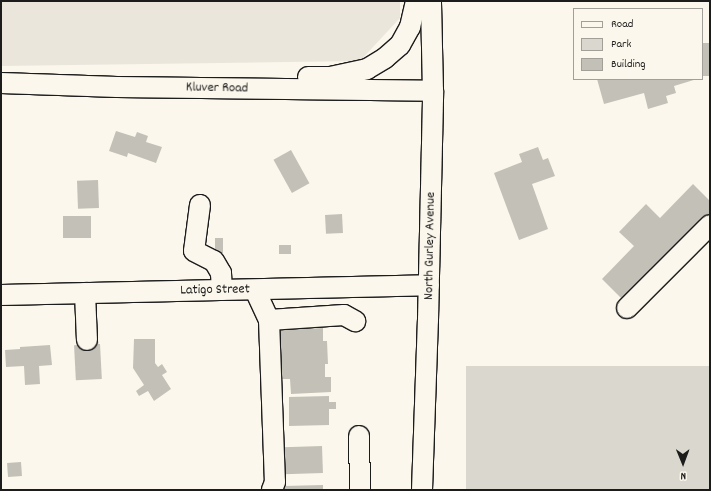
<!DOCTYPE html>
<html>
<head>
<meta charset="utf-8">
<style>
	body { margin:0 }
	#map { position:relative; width:711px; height:491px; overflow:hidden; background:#fbf7ec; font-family:Dekko,sans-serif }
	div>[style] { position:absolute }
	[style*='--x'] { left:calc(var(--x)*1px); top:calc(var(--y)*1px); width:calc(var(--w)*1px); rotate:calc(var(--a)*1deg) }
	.built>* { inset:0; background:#eae6dc }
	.green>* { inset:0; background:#dad7ce; transform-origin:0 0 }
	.building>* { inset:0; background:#c3c0b8; transform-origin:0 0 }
	.roads { filter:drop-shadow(1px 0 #1c1c1c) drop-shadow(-1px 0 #1c1c1c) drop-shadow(0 1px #1c1c1c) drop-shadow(0 -1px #1c1c1c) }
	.minor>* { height:20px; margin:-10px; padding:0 10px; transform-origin:10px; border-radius:10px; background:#fbf7ec }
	span { translate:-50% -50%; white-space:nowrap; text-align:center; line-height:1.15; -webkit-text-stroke:3.5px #fbf7ec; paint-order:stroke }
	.street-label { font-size:14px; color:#1c1c1c }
	.frame { position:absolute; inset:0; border:2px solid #1c1c1c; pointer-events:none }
	.legend { position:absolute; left:573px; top:8px; width:130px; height:72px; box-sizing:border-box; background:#fbf7ec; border:1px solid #a29f99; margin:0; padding:5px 7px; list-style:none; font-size:12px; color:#1c1c1c }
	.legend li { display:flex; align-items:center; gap:8px; height:20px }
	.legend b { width:20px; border:1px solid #a29f99 }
	.north { position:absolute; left:663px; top:443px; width:40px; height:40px; -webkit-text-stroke:3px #fbf7ec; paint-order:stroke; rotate:179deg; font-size:11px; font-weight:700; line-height:16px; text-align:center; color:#1c1c1c }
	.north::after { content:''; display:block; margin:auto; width:14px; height:18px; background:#1c1c1c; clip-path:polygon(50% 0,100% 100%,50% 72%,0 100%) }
</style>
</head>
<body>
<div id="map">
	<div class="built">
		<div style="clip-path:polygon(1px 1px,400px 1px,400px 18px,360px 61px,1px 66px)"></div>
	</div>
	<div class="green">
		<div style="left:710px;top:366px;width:124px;height:244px;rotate:90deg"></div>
	</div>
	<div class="building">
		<div style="left:710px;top:43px;width:33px;height:8px;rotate:90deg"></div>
		<div style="clip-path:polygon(597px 79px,697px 79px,674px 86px,676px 93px,666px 96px,668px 103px,648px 109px,644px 93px,604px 104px)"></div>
		<div style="clip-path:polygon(116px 131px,135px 137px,137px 132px,148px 136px,146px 142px,162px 147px,156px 163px,128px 153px,127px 157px,109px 151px)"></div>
		<div style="clip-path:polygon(538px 147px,543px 160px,548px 158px,555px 176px,532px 184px,548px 229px,519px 240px,494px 173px,522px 162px,519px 154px)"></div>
		<div style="left:291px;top:150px;width:38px;height:20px;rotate:61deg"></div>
		<div style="left:98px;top:180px;width:28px;height:21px;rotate:88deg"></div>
		<div style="clip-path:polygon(693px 184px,710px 201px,710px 214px,625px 302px,602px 279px,634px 246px,619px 232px,646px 204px,660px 218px)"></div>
		<div style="left:342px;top:214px;width:19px;height:17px;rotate:87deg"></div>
		<div style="left:63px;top:216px;width:28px;height:22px"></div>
		<div style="left:215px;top:238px;width:8px;height:15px"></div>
		<div style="left:291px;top:245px;width:9px;height:12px;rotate:90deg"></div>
		<div style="clip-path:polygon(323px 328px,323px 341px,327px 341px,328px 364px,325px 364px,325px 377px,331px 377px,331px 392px,291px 394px,290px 379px,281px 379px,279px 330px)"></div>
		<div style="clip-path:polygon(134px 339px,155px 339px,155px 363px,158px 367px,162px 364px,167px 372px,162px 375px,171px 389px,154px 401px,148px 391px,139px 396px,136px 391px,144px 385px,133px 368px)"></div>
		<div style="left:100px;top:344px;width:35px;height:26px;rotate:87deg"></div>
		<div style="clip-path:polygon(50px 345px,52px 365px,39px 366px,40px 384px,25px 385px,24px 366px,6px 367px,5px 350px,20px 349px,20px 347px)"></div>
		<div style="clip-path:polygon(329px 396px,329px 402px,336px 402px,336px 409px,329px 409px,329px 425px,289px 426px,289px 397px)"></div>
		<div style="left:322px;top:446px;width:27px;height:39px;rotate:88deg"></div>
		<div style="left:21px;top:462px;width:14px;height:14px;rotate:86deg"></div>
		<div style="clip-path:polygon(323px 485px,323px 490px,284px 490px,284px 486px)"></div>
	</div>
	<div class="roads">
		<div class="minor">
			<div style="--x:308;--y:77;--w:22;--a:0"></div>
			<div style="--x:330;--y:77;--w:38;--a:-12"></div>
			<div style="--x:367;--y:69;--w:21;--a:-31"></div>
			<div style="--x:385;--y:58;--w:20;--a:-41"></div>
			<div style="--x:400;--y:45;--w:21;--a:-61"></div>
			<div style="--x:410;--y:27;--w:27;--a:-77"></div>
			<div style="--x:1;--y:83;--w:116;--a:2"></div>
			<div style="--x:117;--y:87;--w:316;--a:0.7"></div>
			<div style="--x:200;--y:205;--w:46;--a:97.4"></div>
			<div style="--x:194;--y:251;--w:22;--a:27"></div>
			<div style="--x:214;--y:261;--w:14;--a:60"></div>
			<div style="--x:221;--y:273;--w:17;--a:87"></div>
			<div style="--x:255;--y:290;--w:33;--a:65"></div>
			<div style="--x:269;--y:320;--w:162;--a:87.9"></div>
			<div style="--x:275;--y:482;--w:9;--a:111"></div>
			<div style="--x:85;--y:293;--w:47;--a:87.6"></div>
			<div style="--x:1;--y:295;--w:428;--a:-1.3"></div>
			<div style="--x:627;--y:308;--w:117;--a:-45"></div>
			<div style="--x:269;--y:320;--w:75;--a:-3.8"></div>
			<div style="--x:344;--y:315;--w:13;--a:29"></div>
			<div style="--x:359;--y:436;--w:54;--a:88.9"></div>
			<div style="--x:422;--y:490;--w:170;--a:-88"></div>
			<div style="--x:428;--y:320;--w:229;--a:-88.7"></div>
			<div style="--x:433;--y:91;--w:90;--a:-91.3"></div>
		</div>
	</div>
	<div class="street-label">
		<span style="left:217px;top:88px;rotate:1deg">Kluver Road</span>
		<span style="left:430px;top:246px;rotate:-89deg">North Gurley Avenue</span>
		<span style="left:215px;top:290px;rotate:-1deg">Latigo Street</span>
	</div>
	<div class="frame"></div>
	<ul class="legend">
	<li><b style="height:5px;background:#fbf7ec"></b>Road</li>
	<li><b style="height:11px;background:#dad7ce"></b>Park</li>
	<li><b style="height:11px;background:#c3c0b8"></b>Building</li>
	</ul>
	<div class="north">N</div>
</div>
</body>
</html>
